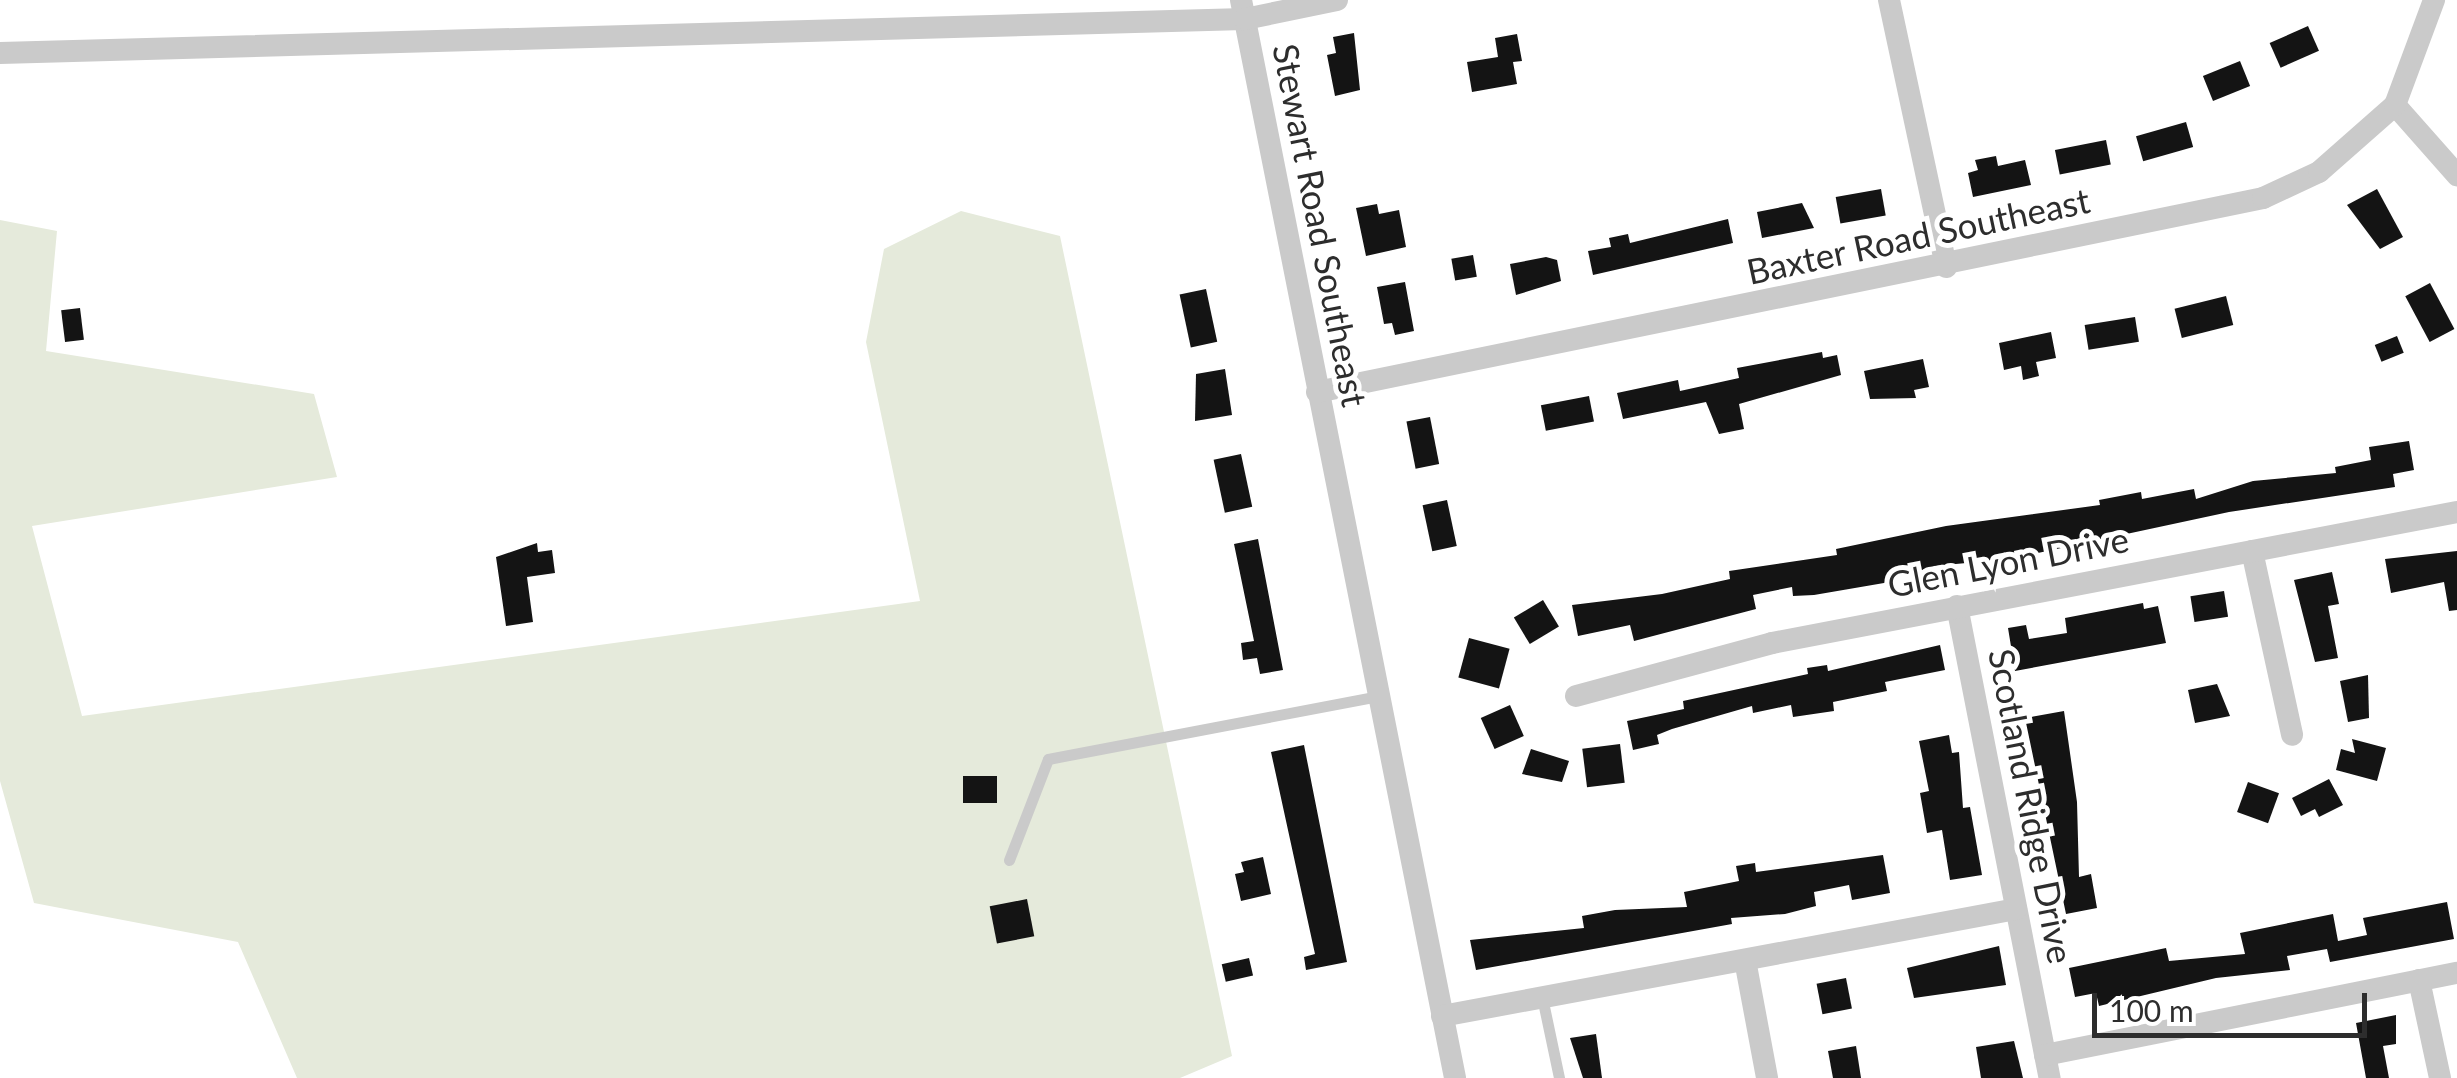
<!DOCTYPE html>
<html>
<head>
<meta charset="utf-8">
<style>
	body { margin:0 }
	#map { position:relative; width:2457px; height:1078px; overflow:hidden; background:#fff; font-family:Lato,sans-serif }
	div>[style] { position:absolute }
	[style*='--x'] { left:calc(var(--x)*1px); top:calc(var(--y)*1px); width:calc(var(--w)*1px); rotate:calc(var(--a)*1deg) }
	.green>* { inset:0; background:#e5eadb }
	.building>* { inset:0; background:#141414; transform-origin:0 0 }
	.lane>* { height:11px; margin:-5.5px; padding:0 5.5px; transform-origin:5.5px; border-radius:5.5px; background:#cacaca }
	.street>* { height:22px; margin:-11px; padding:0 11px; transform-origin:11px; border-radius:11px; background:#cacaca }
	span { translate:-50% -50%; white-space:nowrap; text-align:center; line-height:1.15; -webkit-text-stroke:10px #fff; paint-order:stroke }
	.street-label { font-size:35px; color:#2d2d2d }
	.scale { position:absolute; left:2092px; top:993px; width:275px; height:45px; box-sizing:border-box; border:5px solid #2d2d2d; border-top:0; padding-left:12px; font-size:30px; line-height:35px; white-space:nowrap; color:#2d2d2d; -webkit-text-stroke:8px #fff; paint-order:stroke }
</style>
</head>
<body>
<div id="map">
	<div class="green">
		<div style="clip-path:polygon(961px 211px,1060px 236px,1232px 1056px,1180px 1078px,297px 1078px,238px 942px,34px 903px,0 781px,0 220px,57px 231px,46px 351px,314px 394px,337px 477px,32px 526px,82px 716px,920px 601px,866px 342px,884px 249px)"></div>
	</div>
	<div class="building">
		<div style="left:2308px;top:26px;width:27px;height:42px;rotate:66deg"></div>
		<div style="clip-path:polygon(1354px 33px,1360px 90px,1335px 96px,1327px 55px,1336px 53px,1333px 37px)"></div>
		<div style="clip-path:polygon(1517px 34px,1522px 61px,1513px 62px,1517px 84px,1472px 92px,1467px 62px,1498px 57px,1495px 38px)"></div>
		<div style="left:2240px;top:61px;width:27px;height:40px;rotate:68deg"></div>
		<div style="left:2186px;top:122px;width:26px;height:52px;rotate:74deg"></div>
		<div style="left:2106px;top:140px;width:25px;height:52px;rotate:79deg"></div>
		<div style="clip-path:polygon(1996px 156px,1998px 166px,2025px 160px,2031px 185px,1973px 197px,1968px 173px,1978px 170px,1975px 160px)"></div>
		<div style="left:1881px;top:189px;width:27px;height:46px;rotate:80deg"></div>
		<div style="clip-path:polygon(2377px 189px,2403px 237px,2380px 249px,2347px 205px)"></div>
		<div style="clip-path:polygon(1802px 203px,1814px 228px,1762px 238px,1757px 212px)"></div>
		<div style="clip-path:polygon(1377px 204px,1379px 214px,1399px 210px,1406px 247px,1366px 256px,1356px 208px)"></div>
		<div style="clip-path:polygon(1728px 219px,1733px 243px,1593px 275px,1588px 251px,1611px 247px,1609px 238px,1628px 234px,1630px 243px)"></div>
		<div style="left:1473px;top:255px;width:22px;height:22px;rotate:80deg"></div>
		<div style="clip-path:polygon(1546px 257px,1557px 260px,1561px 281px,1516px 295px,1510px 264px)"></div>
		<div style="clip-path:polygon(1405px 282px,1414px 331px,1395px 335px,1392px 323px,1384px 324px,1377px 287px)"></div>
		<div style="left:2430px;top:283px;width:52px;height:28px;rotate:62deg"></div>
		<div style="left:1206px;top:289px;width:54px;height:27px;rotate:78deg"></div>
		<div style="left:2226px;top:296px;width:30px;height:53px;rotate:76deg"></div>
		<div style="left:80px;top:308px;width:32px;height:19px;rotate:83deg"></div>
		<div style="left:2135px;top:317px;width:25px;height:51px;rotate:81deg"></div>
		<div style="clip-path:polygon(2051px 332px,2056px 358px,2036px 362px,2039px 376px,2023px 380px,2021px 366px,2004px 370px,1999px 343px)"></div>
		<div style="left:2397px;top:336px;width:18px;height:24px;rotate:68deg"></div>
		<div style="clip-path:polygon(1822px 352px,1823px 358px,1837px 355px,1841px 375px,1739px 404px,1744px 429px,1719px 434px,1706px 402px,1623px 419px,1617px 393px,1678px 380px,1680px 391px,1739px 378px,1737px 368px)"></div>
		<div style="clip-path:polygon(1923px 359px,1929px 387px,1914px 390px,1916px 398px,1870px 399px,1864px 371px)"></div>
		<div style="clip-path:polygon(1225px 369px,1232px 415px,1195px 421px,1196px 374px)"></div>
		<div style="left:1589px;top:396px;width:26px;height:49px;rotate:79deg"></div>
		<div style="left:1430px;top:417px;width:48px;height:24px;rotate:79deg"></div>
		<div style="clip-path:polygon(2409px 441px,2414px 470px,2393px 474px,2395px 487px,2229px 512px,2010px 559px,1934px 566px,1884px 583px,1814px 595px,1793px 596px,1792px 587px,1753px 595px,1756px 609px,1634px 641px,1630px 625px,1578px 636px,1572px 605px,1662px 594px,1730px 579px,1729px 571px,1837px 555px,1836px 549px,1946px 526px,2100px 505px,2099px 500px,2141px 492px,2142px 499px,2194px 489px,2196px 499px,2253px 481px,2336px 473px,2335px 467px,2371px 460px,2369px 447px)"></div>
		<div style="left:1241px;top:454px;width:54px;height:28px;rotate:78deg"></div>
		<div style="left:1447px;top:500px;width:47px;height:25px;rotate:78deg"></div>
		<div style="clip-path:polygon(1258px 539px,1283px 670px,1260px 674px,1257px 658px,1243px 660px,1241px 643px,1254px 641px,1234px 544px)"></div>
		<div style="clip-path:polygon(537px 543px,538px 552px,552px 550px,555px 573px,527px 577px,533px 622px,506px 626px,496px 557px)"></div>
		<div style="clip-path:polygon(2457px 551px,2457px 610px,2449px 611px,2444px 582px,2391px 593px,2385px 559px)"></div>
		<div style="clip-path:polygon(2332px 572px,2339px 604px,2328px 606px,2338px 658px,2315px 662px,2294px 580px)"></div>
		<div style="left:2224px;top:591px;width:26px;height:34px;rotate:81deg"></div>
		<div style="left:1543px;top:600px;width:31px;height:34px;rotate:59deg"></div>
		<div style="clip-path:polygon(2143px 603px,2144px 609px,2158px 606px,2166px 643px,2015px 671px,2008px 628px,2026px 625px,2029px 639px,2067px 633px,2065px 618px)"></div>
		<div style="left:1469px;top:638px;width:42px;height:41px;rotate:15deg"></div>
		<div style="clip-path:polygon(1940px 645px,1945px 670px,1885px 682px,1887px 691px,1833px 702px,1834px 711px,1793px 717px,1791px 705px,1753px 713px,1752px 706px,1672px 729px,1657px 735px,1659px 744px,1633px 750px,1627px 721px,1684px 709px,1683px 701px,1808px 674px,1807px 668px,1827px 665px,1828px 671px)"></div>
		<div style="clip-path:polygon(2368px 675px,2369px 718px,2348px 722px,2340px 681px)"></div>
		<div style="clip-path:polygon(2217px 684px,2230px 716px,2195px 723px,2188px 690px)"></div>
		<div style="left:1510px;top:705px;width:34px;height:32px;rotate:66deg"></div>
		<div style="clip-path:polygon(2064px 711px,2077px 802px,2079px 877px,2091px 874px,2097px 908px,2066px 914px,2025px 718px)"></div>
		<div style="clip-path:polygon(1949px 735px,1952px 753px,1959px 752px,1963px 808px,1970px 807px,1982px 875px,1950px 880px,1942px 830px,1927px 833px,1920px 793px,1929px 791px,1919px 741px)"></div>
		<div style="clip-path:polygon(2352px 739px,2386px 748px,2377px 781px,2336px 770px,2341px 749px,2355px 753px)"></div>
		<div style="left:1620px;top:744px;width:39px;height:38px;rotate:83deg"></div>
		<div style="clip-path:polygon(1304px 745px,1347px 962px,1306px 970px,1304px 957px,1315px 954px,1271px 752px)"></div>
		<div style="clip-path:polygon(1531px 749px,1569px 761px,1562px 782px,1522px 774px)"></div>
		<div style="left:963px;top:776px;width:34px;height:27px"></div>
		<div style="clip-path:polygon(2329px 779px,2343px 805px,2319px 817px,2315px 809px,2301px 816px,2292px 798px)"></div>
		<div style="left:2248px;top:782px;width:33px;height:32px;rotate:20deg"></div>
		<div style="clip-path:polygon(1883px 855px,1890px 893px,1852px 900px,1849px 885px,1814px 892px,1816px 906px,1785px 914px,1731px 918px,1732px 924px,1476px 970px,1470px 940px,1584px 928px,1582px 916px,1615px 910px,1687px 907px,1684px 892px,1739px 881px,1736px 866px,1755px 863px,1756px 872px)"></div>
		<div style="clip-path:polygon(1263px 857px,1271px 894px,1241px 901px,1235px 874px,1244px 872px,1241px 862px)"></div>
		<div style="left:1027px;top:899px;width:38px;height:38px;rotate:79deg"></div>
		<div style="clip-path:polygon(2447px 902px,2454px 939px,2330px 962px,2327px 949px,2287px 956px,2290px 970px,2216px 978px,2099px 1006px,2096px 993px,2075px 997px,2069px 968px,2166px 948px,2169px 961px,2245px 954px,2240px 933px,2333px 914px,2338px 941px,2367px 935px,2363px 918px)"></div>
		<div style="clip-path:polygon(1999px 946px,2006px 985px,1914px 998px,1907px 968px)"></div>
		<div style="left:1249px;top:958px;width:18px;height:28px;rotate:77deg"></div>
		<div style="left:1846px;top:978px;width:31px;height:30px;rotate:79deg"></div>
		<div style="clip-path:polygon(2396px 1015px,2396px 1044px,2383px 1046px,2389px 1078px,2366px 1078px,2356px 1023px)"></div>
		<div style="clip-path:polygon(1596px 1034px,1602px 1078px,1583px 1078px,1570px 1038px)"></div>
		<div style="clip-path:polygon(2014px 1041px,2023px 1078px,1981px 1078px,1976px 1047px)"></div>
		<div style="clip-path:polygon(1856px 1046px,1861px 1078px,1833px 1078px,1828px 1051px)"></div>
	</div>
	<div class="lane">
		<div style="--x:1009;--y:860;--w:108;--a:-68.9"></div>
		<div style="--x:1048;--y:759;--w:336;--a:-10.8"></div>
		<div style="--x:1542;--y:997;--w:83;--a:78.1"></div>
	</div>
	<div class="street">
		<div style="--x:1241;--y:0;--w:1099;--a:78.77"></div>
		<div style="--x:1889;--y:0;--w:273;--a:77.9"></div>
		<div style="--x:0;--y:53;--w:1245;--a:-1.56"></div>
		<div style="--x:1245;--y:19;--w:94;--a:-11.7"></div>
		<div style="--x:2395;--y:105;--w:94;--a:48.5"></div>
		<div style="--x:1317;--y:392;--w:966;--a:-11.59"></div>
		<div style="--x:2263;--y:198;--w:62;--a:-24.9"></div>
		<div style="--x:2319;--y:172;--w:101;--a:-41.4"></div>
		<div style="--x:2395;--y:105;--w:112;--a:-69.6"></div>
		<div style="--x:2252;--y:551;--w:188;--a:77.7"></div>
		<div style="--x:1957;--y:606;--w:481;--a:78.9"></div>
		<div style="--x:1576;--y:696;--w:203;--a:-15.1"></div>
		<div style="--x:1772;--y:643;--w:697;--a:-10.83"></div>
		<div style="--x:1745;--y:960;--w:120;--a:79.4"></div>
		<div style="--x:2419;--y:980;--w:100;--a:77.9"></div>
		<div style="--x:1442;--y:1016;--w:584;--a:-10.56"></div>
		<div style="--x:2045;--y:1055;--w:420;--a:-11.3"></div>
	</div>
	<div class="street-label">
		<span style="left:1321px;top:225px;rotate:79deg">Stewart Road Southeast</span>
		<span style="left:1918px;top:235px;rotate:-12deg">Baxter Road Southeast</span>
		<span style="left:2008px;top:561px;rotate:-11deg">Glen Lyon Drive</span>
		<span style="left:2032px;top:806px;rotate:79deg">Scotland Ridge Drive</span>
	</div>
	<div class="scale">100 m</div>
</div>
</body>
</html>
